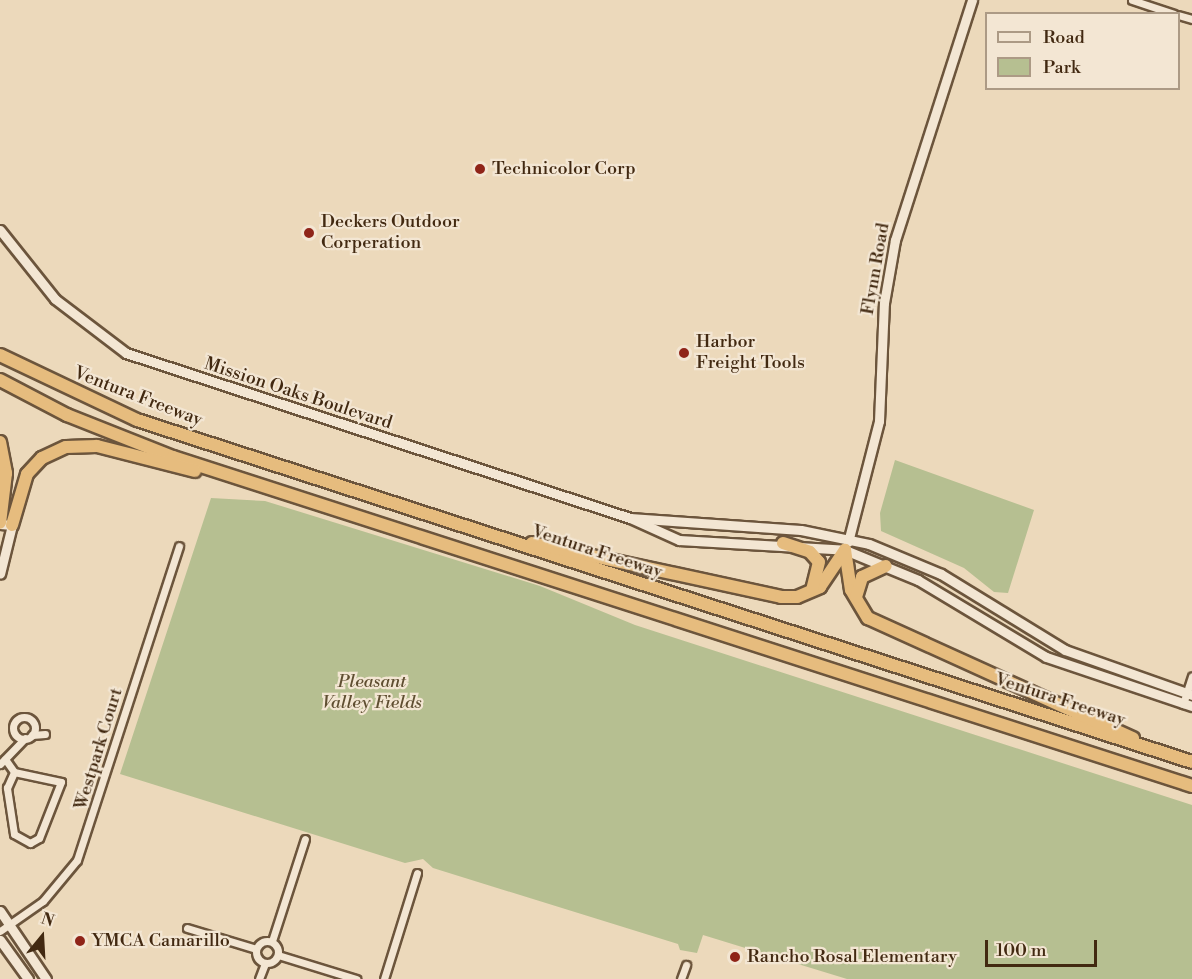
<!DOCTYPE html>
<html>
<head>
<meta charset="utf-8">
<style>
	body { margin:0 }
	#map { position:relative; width:1192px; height:979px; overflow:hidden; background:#ecd9bb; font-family:"Libre Bodoni",serif }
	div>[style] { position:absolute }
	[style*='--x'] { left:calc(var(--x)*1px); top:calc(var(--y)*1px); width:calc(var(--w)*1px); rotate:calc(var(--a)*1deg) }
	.green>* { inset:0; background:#b6bf91 }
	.roads { filter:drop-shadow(2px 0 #6c553c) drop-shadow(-2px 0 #6c553c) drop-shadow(0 2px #6c553c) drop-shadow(0 -2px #6c553c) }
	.street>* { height:7px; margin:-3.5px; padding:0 3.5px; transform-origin:3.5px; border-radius:3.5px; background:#f3e6d3 }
	.street>.ring { margin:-3.5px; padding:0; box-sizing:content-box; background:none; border:7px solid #f3e6d3; border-radius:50% }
	.secondary>* { height:9px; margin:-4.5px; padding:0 4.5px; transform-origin:4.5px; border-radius:4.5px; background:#f3e6d3 }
	.highway>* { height:12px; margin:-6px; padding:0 6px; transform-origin:6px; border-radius:6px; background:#e6bc7e }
	.dots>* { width:16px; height:16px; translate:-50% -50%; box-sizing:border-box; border:3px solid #f3e6d3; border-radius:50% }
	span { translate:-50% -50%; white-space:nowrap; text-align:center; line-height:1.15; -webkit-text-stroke:4.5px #f3e6d3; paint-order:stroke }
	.poi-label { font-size:18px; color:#422911 }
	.left { translate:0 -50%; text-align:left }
	.street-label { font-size:18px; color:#422911 }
	.park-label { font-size:18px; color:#5f4e31; font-style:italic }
	.legend { position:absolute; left:985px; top:12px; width:195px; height:78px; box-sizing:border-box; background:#f3e6d3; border:2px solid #ac9a85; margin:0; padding:8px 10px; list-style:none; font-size:18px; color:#422911 }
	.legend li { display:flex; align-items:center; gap:12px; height:30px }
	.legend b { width:30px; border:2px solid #ac9a85 }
	.north { position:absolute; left:12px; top:907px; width:60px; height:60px; -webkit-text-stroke:4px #f3e6d3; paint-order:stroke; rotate:18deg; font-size:16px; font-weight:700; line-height:24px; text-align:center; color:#422911 }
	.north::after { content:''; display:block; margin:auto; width:21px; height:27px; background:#422911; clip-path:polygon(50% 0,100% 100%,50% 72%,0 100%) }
	.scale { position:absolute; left:985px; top:940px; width:112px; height:27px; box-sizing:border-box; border:3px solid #422911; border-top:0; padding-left:8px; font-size:18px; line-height:21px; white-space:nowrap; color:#422911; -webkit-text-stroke:4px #f3e6d3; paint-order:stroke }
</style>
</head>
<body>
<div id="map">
	<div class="green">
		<div style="clip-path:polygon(895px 460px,1034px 510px,1008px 593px,994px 592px,964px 568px,881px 531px,880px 513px)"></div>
		<div style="clip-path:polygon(211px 498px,265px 501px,540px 586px,635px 625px,1192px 805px,1192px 979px,847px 979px,703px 935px,697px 953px,680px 950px,678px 944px,433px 868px,423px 859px,405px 863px,120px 774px)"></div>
	</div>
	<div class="roads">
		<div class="street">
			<div style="--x:1132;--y:0;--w:44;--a:18.4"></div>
			<div style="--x:1178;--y:15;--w:15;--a:16"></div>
			<div style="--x:1183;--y:704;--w:29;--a:-72"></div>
			<div class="ring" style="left:13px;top:717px;width:15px;height:15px"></div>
			<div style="--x:32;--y:735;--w:13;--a:-4"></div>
			<div style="--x:5;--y:759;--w:16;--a:55"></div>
			<div style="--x:14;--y:772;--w:48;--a:12"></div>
			<div style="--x:61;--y:782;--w:60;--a:111.4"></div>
			<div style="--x:39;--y:838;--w:10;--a:151"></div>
			<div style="--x:30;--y:843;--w:18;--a:-151"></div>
			<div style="--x:14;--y:834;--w:47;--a:-98.7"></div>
			<div style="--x:7;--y:788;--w:17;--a:-66"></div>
			<div style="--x:0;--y:764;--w:36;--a:-46"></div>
			<div style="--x:187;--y:928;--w:72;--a:16.9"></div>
			<div style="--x:0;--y:931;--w:52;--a:-34.9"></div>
			<div style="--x:43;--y:901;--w:53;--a:-50.3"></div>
			<div style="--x:77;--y:860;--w:330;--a:-72"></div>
			<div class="ring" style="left:256px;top:941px;width:15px;height:15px"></div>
			<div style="--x:272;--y:941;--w:107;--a:-72.1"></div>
			<div style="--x:278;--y:955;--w:82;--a:17.1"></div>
			<div style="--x:259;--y:979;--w:17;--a:-69"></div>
			<div style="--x:384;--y:979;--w:111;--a:-72.7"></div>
			<div style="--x:681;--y:979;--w:15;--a:-70"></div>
		</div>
		<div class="secondary">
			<div style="--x:0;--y:230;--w:88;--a:51.4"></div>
			<div style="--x:55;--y:299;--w:89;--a:37.3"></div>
			<div style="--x:126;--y:353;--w:530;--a:18.13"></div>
			<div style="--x:630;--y:518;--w:54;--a:24.2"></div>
			<div style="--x:679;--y:540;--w:166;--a:3.4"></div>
			<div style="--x:845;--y:550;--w:79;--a:22.3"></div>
			<div style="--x:918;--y:580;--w:149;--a:31"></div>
			<div style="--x:1046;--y:657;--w:154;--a:18.6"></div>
			<div style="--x:630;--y:518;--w:171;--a:4"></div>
			<div style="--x:801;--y:530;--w:69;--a:11.6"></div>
			<div style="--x:869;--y:544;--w:78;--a:22.6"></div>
			<div style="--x:941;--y:574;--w:145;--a:31.5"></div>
			<div style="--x:1065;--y:650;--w:135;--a:19.5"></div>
			<div style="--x:0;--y:524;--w:12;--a:5"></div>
			<div style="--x:12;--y:525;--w:50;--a:103.8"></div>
			<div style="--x:848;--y:542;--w:125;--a:-75.6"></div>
			<div style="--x:879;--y:421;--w:118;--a:-87.6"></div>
			<div style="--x:884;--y:303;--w:64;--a:-80.1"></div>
			<div style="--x:895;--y:240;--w:252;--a:-72.2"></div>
			<div style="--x:0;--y:911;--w:82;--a:55.9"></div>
			<div style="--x:0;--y:940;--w:48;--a:54.3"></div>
		</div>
		<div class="highway">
			<div style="--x:0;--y:355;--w:152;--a:25.4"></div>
			<div style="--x:137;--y:420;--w:1109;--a:17.96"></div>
			<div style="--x:0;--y:380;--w:76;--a:27.6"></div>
			<div style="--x:67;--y:415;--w:114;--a:21.6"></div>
			<div style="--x:173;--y:457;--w:1071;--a:17.89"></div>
			<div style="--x:0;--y:442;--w:32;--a:79"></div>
			<div style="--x:6;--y:473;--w:50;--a:96.8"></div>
			<div style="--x:12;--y:525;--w:53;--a:-73.6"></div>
			<div style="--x:27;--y:474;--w:22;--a:-47"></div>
			<div style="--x:42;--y:458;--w:26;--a:-25"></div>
			<div style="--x:66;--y:447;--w:31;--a:-2"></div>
			<div style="--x:97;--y:446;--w:101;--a:14.3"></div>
			<div style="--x:532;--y:543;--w:255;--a:12.2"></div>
			<div style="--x:781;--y:597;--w:16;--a:0"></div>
			<div style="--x:797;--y:597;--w:25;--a:-23"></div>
			<div style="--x:820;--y:587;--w:45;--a:-56"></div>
			<div style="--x:783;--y:543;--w:28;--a:18"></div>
			<div style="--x:810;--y:552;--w:13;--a:48"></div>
			<div style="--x:819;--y:562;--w:29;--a:104"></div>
			<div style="--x:845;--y:550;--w:40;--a:81.5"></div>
			<div style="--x:851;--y:590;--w:33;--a:59"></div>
			<div style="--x:868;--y:618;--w:291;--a:24.4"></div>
			<div style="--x:856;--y:597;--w:21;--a:-73"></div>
			<div style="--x:862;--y:577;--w:26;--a:-25"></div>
		</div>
	</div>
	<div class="dots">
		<div style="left:480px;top:169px;background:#8f2418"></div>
		<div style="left:309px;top:233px;background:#8f2418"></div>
		<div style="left:684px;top:353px;background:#8f2418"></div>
		<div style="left:80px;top:941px;background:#8f2418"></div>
		<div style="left:735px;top:957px;background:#8f2418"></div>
	</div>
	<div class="poi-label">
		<span class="left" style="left:492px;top:169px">Technicolor Corp</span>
		<span class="left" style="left:321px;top:233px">Deckers Outdoor<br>Corperation</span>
		<span class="left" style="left:696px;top:353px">Harbor<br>Freight Tools</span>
		<span class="left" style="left:92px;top:941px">YMCA Camarillo</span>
		<span class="left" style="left:747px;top:957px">Rancho Rosal Elementary</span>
	</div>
	<div class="street-label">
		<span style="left:876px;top:269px;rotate:-80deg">Flynn Road</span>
		<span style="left:298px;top:394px;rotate:18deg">Mission Oaks Boulevard</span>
		<span style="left:138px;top:397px;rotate:21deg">Ventura Freeway</span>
		<span style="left:597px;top:552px;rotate:18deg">Ventura Freeway</span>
		<span style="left:1060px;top:700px;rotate:18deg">Ventura Freeway</span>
		<span style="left:99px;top:749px;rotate:-73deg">Westpark Court</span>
	</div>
	<div class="park-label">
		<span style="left:372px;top:693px">Pleasant<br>Valley Fields</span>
	</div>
	<ul class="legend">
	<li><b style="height:8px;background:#f3e6d3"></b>Road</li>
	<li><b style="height:16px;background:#b6bf91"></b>Park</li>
	</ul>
	<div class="north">N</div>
	<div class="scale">100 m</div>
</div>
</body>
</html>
